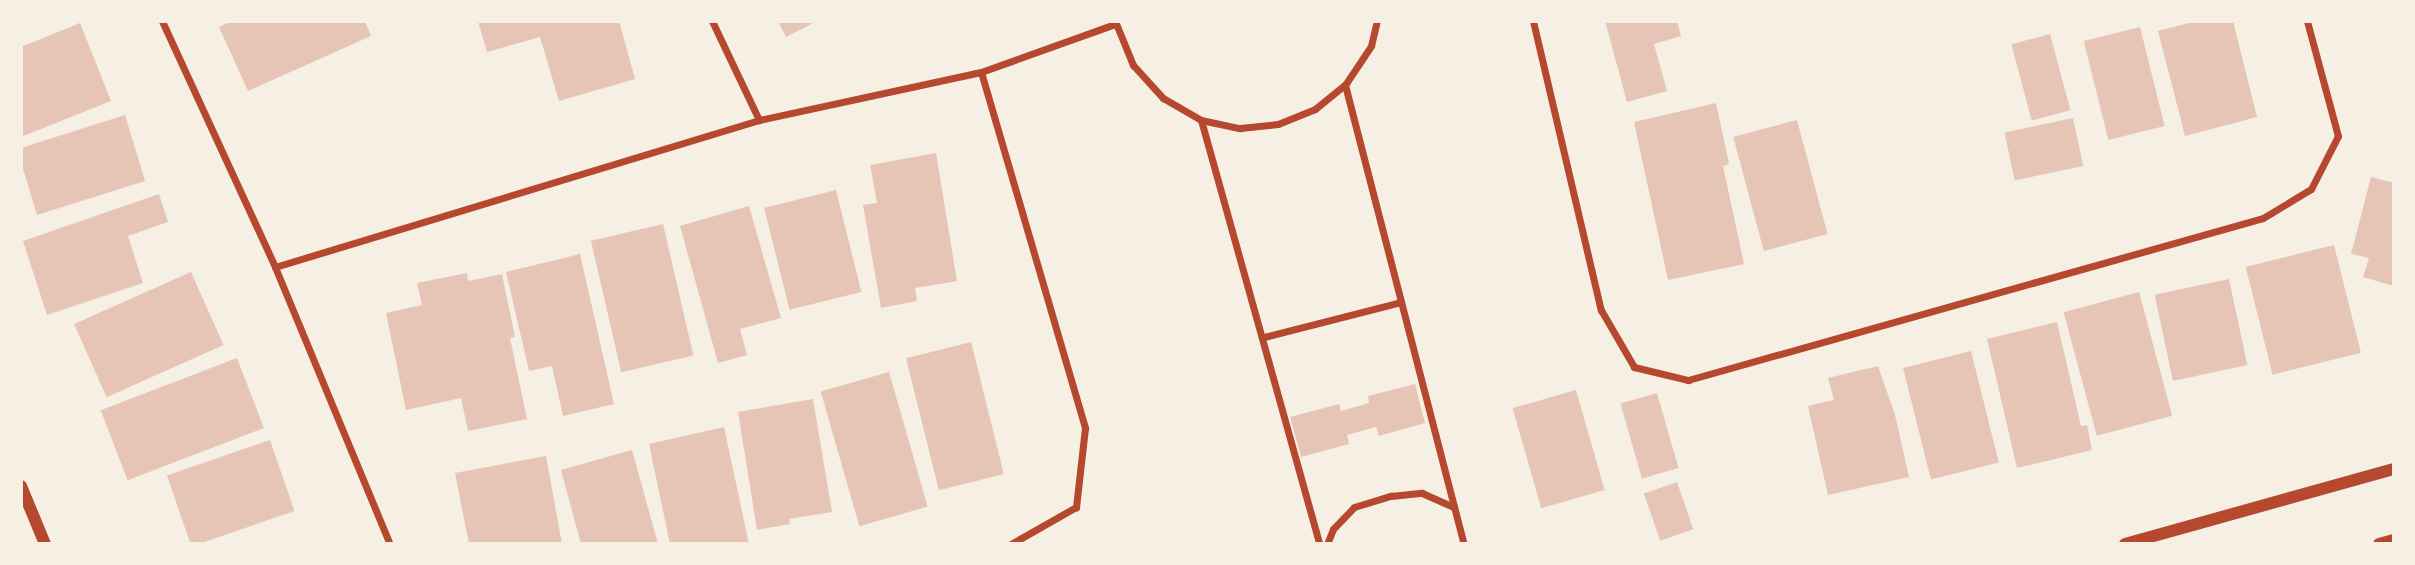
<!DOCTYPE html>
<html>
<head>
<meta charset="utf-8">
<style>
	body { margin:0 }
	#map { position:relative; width:2415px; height:565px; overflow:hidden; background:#f6efe4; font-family:Commissioner,sans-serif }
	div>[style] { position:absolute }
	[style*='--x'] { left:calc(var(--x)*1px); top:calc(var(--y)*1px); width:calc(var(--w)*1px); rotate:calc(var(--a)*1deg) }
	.building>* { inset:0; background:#e6c5b7; transform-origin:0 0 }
	.minor>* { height:7px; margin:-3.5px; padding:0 3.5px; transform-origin:3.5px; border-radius:3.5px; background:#b5482f }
	.tertiary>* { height:12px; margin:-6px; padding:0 6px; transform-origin:6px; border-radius:6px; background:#b5482f }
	span { translate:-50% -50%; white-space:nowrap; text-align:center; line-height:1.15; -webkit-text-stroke:5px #f6efe4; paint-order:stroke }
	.frame { position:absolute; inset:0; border:23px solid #f6efe4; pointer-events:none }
</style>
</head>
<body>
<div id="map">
	<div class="building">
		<div style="clip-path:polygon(232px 21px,365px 21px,371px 36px,248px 91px,219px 27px)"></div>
		<div style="clip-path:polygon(478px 21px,619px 21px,635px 79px,559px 101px,540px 37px,487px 52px)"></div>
		<div style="clip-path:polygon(778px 21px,817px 21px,786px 37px)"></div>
		<div style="clip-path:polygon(1605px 21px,1677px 21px,1681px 36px,1654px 44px,1667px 91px,1627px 102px)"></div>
		<div style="clip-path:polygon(2197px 21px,2233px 21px,2257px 117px,2185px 136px,2158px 31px)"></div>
		<div style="clip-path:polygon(80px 23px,111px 101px,21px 137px,21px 47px)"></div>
		<div style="left:2140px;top:27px;width:102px;height:58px;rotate:76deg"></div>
		<div style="left:2050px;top:34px;width:79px;height:40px;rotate:75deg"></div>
		<div style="clip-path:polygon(1716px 103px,1729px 164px,1723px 166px,1744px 264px,1668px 280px,1634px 122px)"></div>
		<div style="clip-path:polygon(125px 115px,145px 181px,37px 215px,21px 162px,21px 148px)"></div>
		<div style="left:2073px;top:118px;width:49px;height:70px;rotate:78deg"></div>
		<div style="left:1797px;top:120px;width:118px;height:66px;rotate:75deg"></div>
		<div style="clip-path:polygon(936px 153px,957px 281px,915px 288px,917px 301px,881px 308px,863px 205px,877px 203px,870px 165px)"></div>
		<div style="clip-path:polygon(2371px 177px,2394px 183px,2394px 286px,2363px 277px,2369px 258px,2351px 254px)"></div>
		<div style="left:836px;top:190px;width:105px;height:74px;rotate:76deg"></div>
		<div style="clip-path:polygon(159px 194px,168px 222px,128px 236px,143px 283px,47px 315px,23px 241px)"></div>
		<div style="clip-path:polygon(749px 206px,781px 318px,740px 329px,747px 355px,718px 363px,680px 226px)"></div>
		<div style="left:663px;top:224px;width:135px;height:74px;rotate:77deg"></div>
		<div style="left:2334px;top:245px;width:111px;height:91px;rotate:76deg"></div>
		<div style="clip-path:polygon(580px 254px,614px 404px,563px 416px,552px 366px,529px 371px,506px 272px)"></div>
		<div style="left:191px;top:272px;width:80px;height:128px;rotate:66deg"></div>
		<div style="clip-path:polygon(467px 273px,468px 281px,502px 274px,515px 337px,510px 338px,527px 419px,468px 431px,461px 398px,406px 410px,386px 313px,422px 305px,417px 283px)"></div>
		<div style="left:2229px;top:279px;width:88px;height:76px;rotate:78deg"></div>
		<div style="left:2139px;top:292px;width:128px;height:78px;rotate:75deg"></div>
		<div style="clip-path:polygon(2057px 322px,2081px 426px,2087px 425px,2092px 450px,2017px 468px,1987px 339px)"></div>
		<div style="left:971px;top:342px;width:136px;height:67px;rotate:76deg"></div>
		<div style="left:1971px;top:351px;width:115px;height:70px;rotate:76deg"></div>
		<div style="left:237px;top:358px;width:75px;height:146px;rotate:69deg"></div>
		<div style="clip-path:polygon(1878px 366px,1895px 415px,1909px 477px,1828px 495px,1808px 406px,1834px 400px,1828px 378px)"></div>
		<div style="left:889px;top:372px;width:140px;height:71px;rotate:74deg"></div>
		<div style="clip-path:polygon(1415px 384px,1425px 423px,1379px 436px,1376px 427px,1347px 435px,1349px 444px,1301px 457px,1290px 417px,1339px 404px,1341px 411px,1369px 403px,1368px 396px)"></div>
		<div style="left:1576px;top:390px;width:104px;height:66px;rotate:74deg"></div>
		<div style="left:1657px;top:393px;width:78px;height:38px;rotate:74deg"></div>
		<div style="clip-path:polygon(813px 399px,832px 512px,789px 519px,790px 524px,757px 530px,738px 412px)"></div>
		<div style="clip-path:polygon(724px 427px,749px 544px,670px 544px,649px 444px)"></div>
		<div style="left:270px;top:440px;width:75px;height:109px;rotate:71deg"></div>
		<div style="clip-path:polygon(632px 450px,658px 544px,581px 544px,561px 470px)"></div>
		<div style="clip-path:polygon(546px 456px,562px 544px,469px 544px,455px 473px)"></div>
		<div style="left:1677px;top:482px;width:50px;height:35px;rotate:71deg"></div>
	</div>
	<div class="minor">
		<div style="--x:162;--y:21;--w:271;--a:65.3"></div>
		<div style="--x:275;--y:267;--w:300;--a:67.5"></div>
		<div style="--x:712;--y:21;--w:110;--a:64.6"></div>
		<div style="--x:1115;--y:21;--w:48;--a:67.8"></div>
		<div style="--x:1133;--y:65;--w:45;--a:47.7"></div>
		<div style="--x:1163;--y:98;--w:44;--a:30.1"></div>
		<div style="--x:1201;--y:120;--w:40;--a:12"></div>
		<div style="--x:1240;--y:128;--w:38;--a:-6"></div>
		<div style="--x:1278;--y:124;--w:40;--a:-22"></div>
		<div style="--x:1315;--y:109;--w:38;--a:-39"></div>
		<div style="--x:1345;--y:85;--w:47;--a:-56.3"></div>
		<div style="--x:1371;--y:46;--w:26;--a:-77"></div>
		<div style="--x:1533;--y:21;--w:297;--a:76.8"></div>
		<div style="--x:1601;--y:310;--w:66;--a:59.9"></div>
		<div style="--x:1634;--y:367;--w:56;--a:13.5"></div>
		<div style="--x:1688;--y:380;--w:597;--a:-15.73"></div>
		<div style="--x:2263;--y:218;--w:56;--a:-31.1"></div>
		<div style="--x:2311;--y:189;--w:59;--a:-63"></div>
		<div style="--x:2338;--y:136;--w:119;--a:-105.1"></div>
		<div style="--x:981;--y:72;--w:371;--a:73.7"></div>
		<div style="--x:1085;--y:428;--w:80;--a:96.5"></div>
		<div style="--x:1076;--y:507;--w:75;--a:150.4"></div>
		<div style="--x:1345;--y:85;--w:474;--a:75.5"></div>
		<div style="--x:1201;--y:120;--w:440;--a:74.4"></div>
		<div style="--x:275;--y:267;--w:506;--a:-16.89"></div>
		<div style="--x:759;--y:120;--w:227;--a:-12.2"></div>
		<div style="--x:981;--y:72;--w:142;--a:-19.7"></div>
		<div style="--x:1264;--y:337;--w:141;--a:-14.3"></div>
		<div style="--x:1327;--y:544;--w:16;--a:-68"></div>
		<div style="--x:1333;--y:529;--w:30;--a:-46"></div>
		<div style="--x:1354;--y:507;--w:39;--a:-17"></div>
		<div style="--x:1391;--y:496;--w:31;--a:-6"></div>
		<div style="--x:1422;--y:493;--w:35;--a:24"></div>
	</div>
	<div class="tertiary">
		<div style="--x:21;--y:486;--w:63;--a:67.5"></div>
		<div style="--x:2125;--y:544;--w:279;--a:-15.6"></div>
		<div style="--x:2379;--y:544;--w:16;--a:-15"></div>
	</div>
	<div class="frame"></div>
</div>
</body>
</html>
